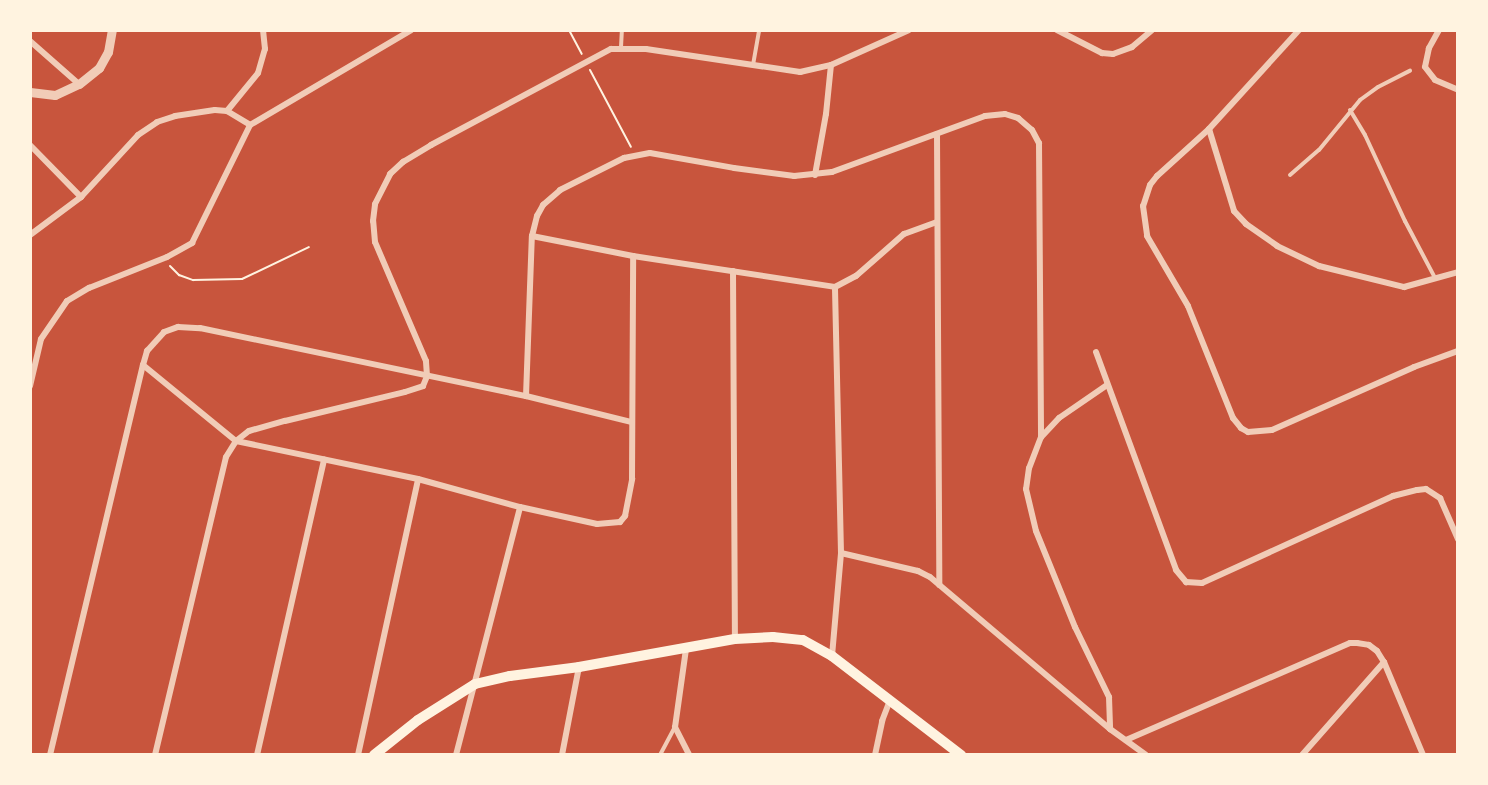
<!DOCTYPE html>
<html>
<head>
<meta charset="utf-8">
<style>
	body { margin:0 }
	#map { position:relative; width:1488px; height:785px; overflow:hidden; background:#c8553d; font-family:"Varela Round",sans-serif }
	div>[style] { position:absolute }
	[style*='--x'] { left:calc(var(--x)*1px); top:calc(var(--y)*1px); width:calc(var(--w)*1px); rotate:calc(var(--a)*1deg) }
	.path>* { height:2px; margin:-1px; padding:0 1px; transform-origin:1px; border-radius:1px; background:#fff3e0 }
	.service>* { height:4px; margin:-2px; padding:0 2px; transform-origin:2px; border-radius:2px; background:#f1ccb7 }
	.minor>* { height:6px; margin:-3px; padding:0 3px; transform-origin:3px; border-radius:3px; background:#f1ccb7 }
	.tertiary>* { height:9px; margin:-4.5px; padding:0 4.5px; transform-origin:4.5px; border-radius:4.5px; background:#f1ccb7 }
	.secondary>* { height:10px; margin:-5px; padding:0 5px; transform-origin:5px; border-radius:5px; background:#fff3e0 }
	span { translate:-50% -50%; white-space:nowrap; text-align:center; line-height:1.15; -webkit-text-stroke:5px #fff3e0; paint-order:stroke }
	.frame { position:absolute; inset:0; border:32px solid #fff3e0; pointer-events:none }
</style>
</head>
<body>
<div id="map">
	<div class="path">
		<div style="--x:569;--y:30;--w:27;--a:62"></div>
		<div style="--x:590;--y:70;--w:87;--a:62"></div>
		<div style="--x:170;--y:266;--w:13;--a:45"></div>
		<div style="--x:179;--y:275;--w:15;--a:20"></div>
		<div style="--x:193;--y:280;--w:49;--a:-1.2"></div>
		<div style="--x:242;--y:279;--w:74;--a:-25.5"></div>
	</div>
	<div class="service">
		<div style="--x:621;--y:47;--w:17;--a:-87"></div>
		<div style="--x:753;--y:65;--w:36;--a:-80"></div>
		<div style="--x:1350;--y:110;--w:29;--a:59"></div>
		<div style="--x:1365;--y:135;--w:95;--a:65.1"></div>
		<div style="--x:1405;--y:221;--w:64;--a:62.2"></div>
		<div style="--x:1290;--y:175;--w:38;--a:-41"></div>
		<div style="--x:1319;--y:150;--w:65;--a:-50.6"></div>
		<div style="--x:1360;--y:100;--w:22;--a:-36"></div>
		<div style="--x:1378;--y:87;--w:36;--a:-27"></div>
		<div style="--x:660;--y:755;--w:32;--a:-62"></div>
	</div>
	<div class="minor">
		<div style="--x:1057;--y:30;--w:51;--a:27.1"></div>
		<div style="--x:1102;--y:53;--w:11;--a:5"></div>
		<div style="--x:1113;--y:54;--w:20;--a:-20"></div>
		<div style="--x:1132;--y:47;--w:26;--a:-40"></div>
		<div style="--x:1299;--y:30;--w:134;--a:132.3"></div>
		<div style="--x:1209;--y:129;--w:70;--a:137.9"></div>
		<div style="--x:1157;--y:176;--w:11;--a:128"></div>
		<div style="--x:1150;--y:185;--w:22;--a:108"></div>
		<div style="--x:1143;--y:206;--w:30;--a:82"></div>
		<div style="--x:1147;--y:236;--w:81;--a:59.6"></div>
		<div style="--x:1188;--y:306;--w:121;--a:68.1"></div>
		<div style="--x:1233;--y:418;--w:13;--a:51"></div>
		<div style="--x:1241;--y:428;--w:8;--a:30"></div>
		<div style="--x:1248;--y:432;--w:24;--a:-5"></div>
		<div style="--x:1272;--y:430;--w:155;--a:-23.9"></div>
		<div style="--x:1414;--y:367;--w:47;--a:-20"></div>
		<div style="--x:1439;--y:30;--w:21;--a:119"></div>
		<div style="--x:1429;--y:48;--w:19;--a:102"></div>
		<div style="--x:1425;--y:67;--w:16;--a:52"></div>
		<div style="--x:1435;--y:80;--w:25;--a:23"></div>
		<div style="--x:30;--y:41;--w:65;--a:41.3"></div>
		<div style="--x:227;--y:111;--w:49;--a:-50.8"></div>
		<div style="--x:258;--y:73;--w:25;--a:-74"></div>
		<div style="--x:265;--y:49;--w:19;--a:-96"></div>
		<div style="--x:1209;--y:129;--w:86;--a:73"></div>
		<div style="--x:1234;--y:211;--w:18;--a:47"></div>
		<div style="--x:1246;--y:224;--w:38;--a:35"></div>
		<div style="--x:1277;--y:246;--w:47;--a:25.5"></div>
		<div style="--x:1319;--y:266;--w:88;--a:13.9"></div>
		<div style="--x:1404;--y:287;--w:56;--a:-15.5"></div>
		<div style="--x:937;--y:134;--w:451;--a:89.7"></div>
		<div style="--x:30;--y:145;--w:73;--a:45.6"></div>
		<div style="--x:815;--y:175;--w:62;--a:-79.8"></div>
		<div style="--x:826;--y:114;--w:49;--a:-84.2"></div>
		<div style="--x:30;--y:235;--w:64;--a:-36.7"></div>
		<div style="--x:81;--y:197;--w:84;--a:-47.4"></div>
		<div style="--x:138;--y:135;--w:23;--a:-34"></div>
		<div style="--x:157;--y:122;--w:19;--a:-18"></div>
		<div style="--x:175;--y:116;--w:40;--a:-8.5"></div>
		<div style="--x:215;--y:110;--w:12;--a:5"></div>
		<div style="--x:227;--y:111;--w:27;--a:31"></div>
		<div style="--x:532;--y:236;--w:103;--a:11.2"></div>
		<div style="--x:633;--y:256;--w:204;--a:8.7"></div>
		<div style="--x:835;--y:287;--w:24;--a:-28"></div>
		<div style="--x:856;--y:276;--w:64;--a:-41.2"></div>
		<div style="--x:904;--y:234;--w:35;--a:-20"></div>
		<div style="--x:733;--y:271;--w:368;--a:89.7"></div>
		<div style="--x:1096;--y:352;--w:232;--a:69.8"></div>
		<div style="--x:1176;--y:570;--w:16;--a:50"></div>
		<div style="--x:1186;--y:582;--w:16;--a:4"></div>
		<div style="--x:1202;--y:583;--w:210;--a:-24.5"></div>
		<div style="--x:1393;--y:496;--w:25;--a:-14"></div>
		<div style="--x:1417;--y:490;--w:9;--a:-6"></div>
		<div style="--x:1426;--y:489;--w:17;--a:33"></div>
		<div style="--x:1440;--y:498;--w:45;--a:66.3"></div>
		<div style="--x:143;--y:365;--w:120;--a:39.3"></div>
		<div style="--x:236;--y:441;--w:186;--a:11.8"></div>
		<div style="--x:418;--y:479;--w:106;--a:15.4"></div>
		<div style="--x:520;--y:507;--w:79;--a:12.4"></div>
		<div style="--x:597;--y:524;--w:23;--a:-5"></div>
		<div style="--x:620;--y:522;--w:8;--a:-50"></div>
		<div style="--x:625;--y:516;--w:38;--a:-79"></div>
		<div style="--x:632;--y:479;--w:223;--a:-89.7"></div>
		<div style="--x:1107;--y:385;--w:58;--a:145.5"></div>
		<div style="--x:1059;--y:418;--w:26;--a:133"></div>
		<div style="--x:1041;--y:437;--w:33;--a:111"></div>
		<div style="--x:1029;--y:468;--w:21;--a:98"></div>
		<div style="--x:1026;--y:489;--w:43;--a:76.6"></div>
		<div style="--x:1036;--y:531;--w:104;--a:67.9"></div>
		<div style="--x:1075;--y:627;--w:78;--a:64.1"></div>
		<div style="--x:1109;--y:697;--w:32;--a:88"></div>
		<div style="--x:30;--y:386;--w:48;--a:-76.8"></div>
		<div style="--x:41;--y:339;--w:46;--a:-55.6"></div>
		<div style="--x:67;--y:301;--w:26;--a:-31"></div>
		<div style="--x:89;--y:288;--w:84;--a:-21.7"></div>
		<div style="--x:167;--y:257;--w:29;--a:-29"></div>
		<div style="--x:192;--y:243;--w:131;--a:-63.8"></div>
		<div style="--x:250;--y:125;--w:187;--a:-30.5"></div>
		<div style="--x:526;--y:396;--w:160;--a:-87.9"></div>
		<div style="--x:532;--y:236;--w:21;--a:-76"></div>
		<div style="--x:537;--y:216;--w:13;--a:-61"></div>
		<div style="--x:543;--y:205;--w:23;--a:-41"></div>
		<div style="--x:560;--y:190;--w:72;--a:-26.6"></div>
		<div style="--x:624;--y:158;--w:26;--a:-11"></div>
		<div style="--x:650;--y:153;--w:85;--a:10.1"></div>
		<div style="--x:734;--y:168;--w:61;--a:7.6"></div>
		<div style="--x:794;--y:176;--w:38;--a:-6"></div>
		<div style="--x:832;--y:172;--w:163;--a:-20.1"></div>
		<div style="--x:985;--y:116;--w:20;--a:-6"></div>
		<div style="--x:1005;--y:114;--w:14;--a:17"></div>
		<div style="--x:1018;--y:118;--w:18;--a:41"></div>
		<div style="--x:1032;--y:130;--w:15;--a:62"></div>
		<div style="--x:1039;--y:143;--w:294;--a:89.6"></div>
		<div style="--x:841;--y:553;--w:79;--a:13.2"></div>
		<div style="--x:918;--y:571;--w:13;--a:27"></div>
		<div style="--x:930;--y:577;--w:236;--a:40.2"></div>
		<div style="--x:1110;--y:729;--w:44;--a:35.8"></div>
		<div style="--x:686;--y:649;--w:79;--a:98"></div>
		<div style="--x:675;--y:727;--w:31;--a:63"></div>
		<div style="--x:832;--y:656;--w:103;--a:-85"></div>
		<div style="--x:841;--y:553;--w:266;--a:-91.3"></div>
		<div style="--x:1126;--y:740;--w:244;--a:-23.4"></div>
		<div style="--x:1350;--y:643;--w:7;--a:0"></div>
		<div style="--x:1357;--y:643;--w:12;--a:9"></div>
		<div style="--x:1369;--y:645;--w:10;--a:37"></div>
		<div style="--x:1377;--y:651;--w:13;--a:58"></div>
		<div style="--x:1384;--y:662;--w:101;--a:67.2"></div>
		<div style="--x:50;--y:755;--w:401;--a:-76.6"></div>
		<div style="--x:143;--y:365;--w:15;--a:-74"></div>
		<div style="--x:147;--y:351;--w:25;--a:-48"></div>
		<div style="--x:164;--y:332;--w:15;--a:-20"></div>
		<div style="--x:178;--y:327;--w:22;--a:3"></div>
		<div style="--x:200;--y:328;--w:333;--a:11.8"></div>
		<div style="--x:526;--y:396;--w:108;--a:13.9"></div>
		<div style="--x:155;--y:755;--w:306;--a:-76.6"></div>
		<div style="--x:226;--y:457;--w:19;--a:-58"></div>
		<div style="--x:236;--y:441;--w:16;--a:-38"></div>
		<div style="--x:249;--y:431;--w:37;--a:-16"></div>
		<div style="--x:285;--y:421;--w:123;--a:-13.6"></div>
		<div style="--x:405;--y:392;--w:19;--a:-18"></div>
		<div style="--x:423;--y:386;--w:11;--a:-68"></div>
		<div style="--x:427;--y:376;--w:15;--a:-94"></div>
		<div style="--x:426;--y:361;--w:129;--a:-113.2"></div>
		<div style="--x:375;--y:242;--w:21;--a:-95"></div>
		<div style="--x:373;--y:221;--w:17;--a:-83"></div>
		<div style="--x:375;--y:204;--w:34;--a:-63"></div>
		<div style="--x:390;--y:174;--w:18;--a:-43"></div>
		<div style="--x:403;--y:162;--w:33;--a:-31"></div>
		<div style="--x:431;--y:145;--w:204;--a:-28.1"></div>
		<div style="--x:611;--y:49;--w:35;--a:0"></div>
		<div style="--x:646;--y:49;--w:156;--a:8.5"></div>
		<div style="--x:800;--y:72;--w:32;--a:-13"></div>
		<div style="--x:831;--y:65;--w:85;--a:-24.2"></div>
		<div style="--x:257;--y:755;--w:303;--a:-77.2"></div>
		<div style="--x:358;--y:755;--w:282;--a:-77.7"></div>
		<div style="--x:456;--y:755;--w:256;--a:-75.5"></div>
		<div style="--x:562;--y:755;--w:90;--a:-79.1"></div>
		<div style="--x:875;--y:755;--w:35;--a:-78"></div>
		<div style="--x:882;--y:721;--w:22;--a:-69"></div>
		<div style="--x:1302;--y:755;--w:124;--a:-48.6"></div>
	</div>
	<div class="tertiary">
		<div style="--x:30;--y:92;--w:25;--a:7"></div>
		<div style="--x:55;--y:95;--w:26;--a:-25"></div>
		<div style="--x:79;--y:84;--w:26;--a:-39"></div>
		<div style="--x:99;--y:68;--w:18;--a:-61"></div>
		<div style="--x:108;--y:52;--w:22;--a:-80"></div>
	</div>
	<div class="secondary">
		<div style="--x:374;--y:755;--w:56;--a:-38.5"></div>
		<div style="--x:418;--y:720;--w:67;--a:-32.3"></div>
		<div style="--x:475;--y:684;--w:36;--a:-13"></div>
		<div style="--x:510;--y:676;--w:70;--a:-7.4"></div>
		<div style="--x:579;--y:667;--w:158;--a:-10.2"></div>
		<div style="--x:735;--y:639;--w:38;--a:-3"></div>
		<div style="--x:773;--y:637;--w:30;--a:6"></div>
		<div style="--x:803;--y:640;--w:33;--a:29"></div>
		<div style="--x:832;--y:656;--w:163;--a:37.5"></div>
	</div>
	<div class="frame"></div>
</div>
</body>
</html>
